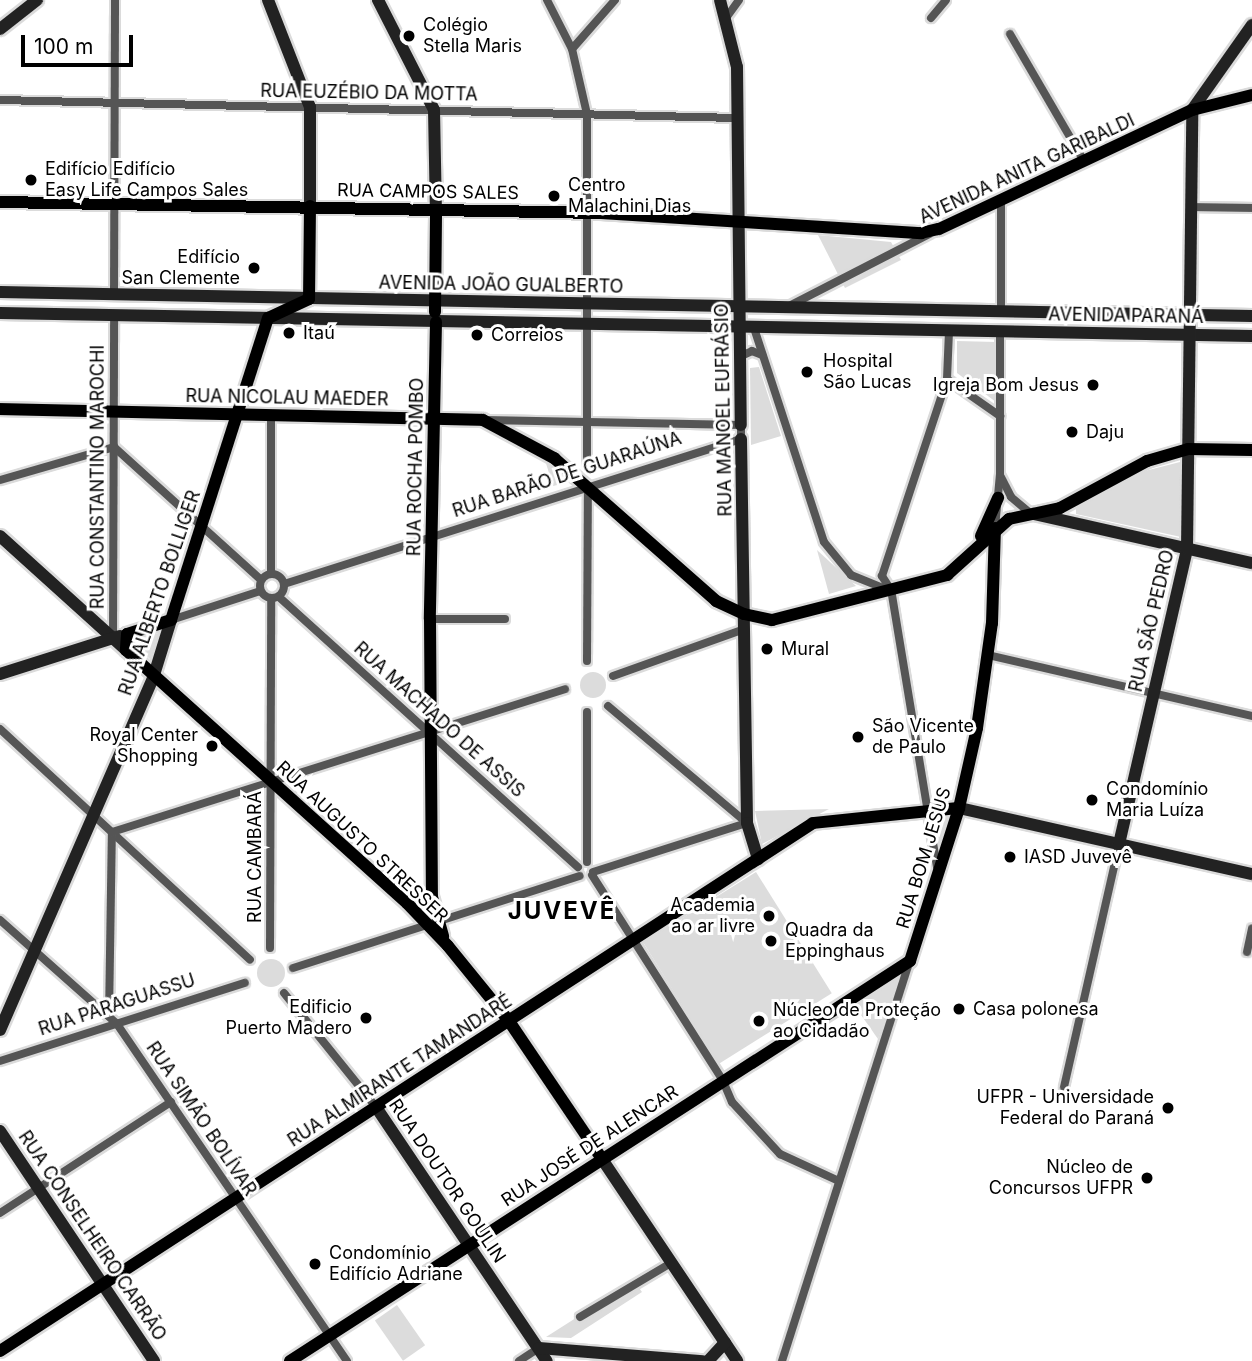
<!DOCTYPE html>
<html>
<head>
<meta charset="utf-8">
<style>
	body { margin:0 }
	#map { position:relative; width:1252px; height:1361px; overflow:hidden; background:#fff; font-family:Inter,sans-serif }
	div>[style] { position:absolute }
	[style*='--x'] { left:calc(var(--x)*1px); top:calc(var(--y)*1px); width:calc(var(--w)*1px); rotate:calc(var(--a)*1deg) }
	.green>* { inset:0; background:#dcdcdc; transform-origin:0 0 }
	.round { border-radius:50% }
	.roads { filter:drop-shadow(2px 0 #dbdbdb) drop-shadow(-2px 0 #dbdbdb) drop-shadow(0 2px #dbdbdb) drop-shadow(0 -2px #dbdbdb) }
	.street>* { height:8px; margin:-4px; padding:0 4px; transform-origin:4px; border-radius:4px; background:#555 }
	.street>.ring { margin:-4px; padding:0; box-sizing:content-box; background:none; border:8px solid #555; border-radius:50% }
	.secondary>* { height:12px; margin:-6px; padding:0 6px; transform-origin:6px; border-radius:6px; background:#222 }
	.primary>* { height:12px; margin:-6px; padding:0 6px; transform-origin:6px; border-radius:6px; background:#000 }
	.dots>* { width:19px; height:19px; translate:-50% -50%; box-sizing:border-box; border:4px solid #fff; border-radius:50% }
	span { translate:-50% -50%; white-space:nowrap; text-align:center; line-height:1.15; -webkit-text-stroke:6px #fff; paint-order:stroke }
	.poi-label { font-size:18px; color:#000 }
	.left { translate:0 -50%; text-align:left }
	.right { translate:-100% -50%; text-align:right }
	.street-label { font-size:18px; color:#000 }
	.district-label { font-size:24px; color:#000; font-weight:700; letter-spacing:2px }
	.scale { position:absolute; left:21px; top:35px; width:112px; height:32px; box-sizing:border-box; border:4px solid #000; border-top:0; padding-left:9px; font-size:21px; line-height:24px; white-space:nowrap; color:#000; -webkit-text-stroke:5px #fff; paint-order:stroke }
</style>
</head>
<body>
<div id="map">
	<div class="green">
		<div style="clip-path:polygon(818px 235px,891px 242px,901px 260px,845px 288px)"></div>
		<div style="clip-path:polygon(957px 341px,996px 342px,996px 402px,957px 373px)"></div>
		<div style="clip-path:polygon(759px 367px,781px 436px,751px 445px,750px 368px)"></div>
		<div style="clip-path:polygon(544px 457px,574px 481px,553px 486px)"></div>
		<div style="clip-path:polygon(1180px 462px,1181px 537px,1076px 514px,1076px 507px,1102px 490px,1137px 473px)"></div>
		<div style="clip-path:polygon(817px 550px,856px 586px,829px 594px)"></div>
		<div style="clip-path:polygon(162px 632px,151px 660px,130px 641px)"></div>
		<div class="round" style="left:580px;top:672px;width:26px;height:26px"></div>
		<div style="clip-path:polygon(829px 809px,762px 844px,755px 811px)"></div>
		<div style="clip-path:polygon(955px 811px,940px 857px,933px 814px)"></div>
		<div style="left:756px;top:872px;width:143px;height:133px;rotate:58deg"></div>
		<div class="round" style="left:257px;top:959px;width:28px;height:28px"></div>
		<div style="clip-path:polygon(901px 975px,878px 1039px,854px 1005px)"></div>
		<div style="clip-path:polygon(634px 1281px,642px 1292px,571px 1338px,546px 1337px)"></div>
		<div style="left:397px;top:1305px;width:49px;height:27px;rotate:55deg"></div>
	</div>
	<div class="roads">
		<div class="street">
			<div style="--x:547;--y:0;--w:55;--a:63"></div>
			<div style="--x:572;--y:49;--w:67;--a:77"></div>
			<div style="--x:587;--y:114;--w:348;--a:90"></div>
			<div style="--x:726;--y:18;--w:22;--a:-54"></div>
			<div style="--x:931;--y:18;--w:23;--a:-50"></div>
			<div style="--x:1010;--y:34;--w:147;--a:59.8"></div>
			<div style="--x:572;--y:49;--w:65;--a:-48.7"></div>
			<div style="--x:0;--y:100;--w:737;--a:1.4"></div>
			<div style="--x:1191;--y:207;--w:61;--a:0.9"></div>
			<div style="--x:114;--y:294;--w:294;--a:-89.8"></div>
			<div style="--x:791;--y:305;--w:155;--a:-27.2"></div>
			<div style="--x:1001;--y:312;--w:112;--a:-90"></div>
			<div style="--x:754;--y:328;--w:225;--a:71.9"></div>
			<div style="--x:824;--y:542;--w:43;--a:50.7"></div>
			<div style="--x:851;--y:575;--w:37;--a:22"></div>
			<div style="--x:741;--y:356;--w:12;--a:-24"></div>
			<div style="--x:752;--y:351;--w:11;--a:22"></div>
			<div style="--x:947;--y:379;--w:65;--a:34.9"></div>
			<div style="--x:114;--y:447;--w:198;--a:42.1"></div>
			<div style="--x:1001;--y:477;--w:22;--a:63"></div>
			<div style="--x:1011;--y:497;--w:25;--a:40"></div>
			<div style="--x:0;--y:480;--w:119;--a:-16.1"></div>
			<div style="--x:995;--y:528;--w:54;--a:-84.7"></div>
			<div style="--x:1000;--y:474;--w:143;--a:-90"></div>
			<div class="ring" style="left:260px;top:574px;width:16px;height:16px"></div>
			<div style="--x:271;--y:574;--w:159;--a:-90"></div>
			<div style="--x:284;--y:584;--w:479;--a:-17.6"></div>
			<div style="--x:741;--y:439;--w:14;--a:-90"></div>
			<div style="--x:741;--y:425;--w:256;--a:-178.9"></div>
			<div style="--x:279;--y:597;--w:403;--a:42.1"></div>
			<div style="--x:430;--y:619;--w:75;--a:0"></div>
			<div style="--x:171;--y:620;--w:94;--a:-18"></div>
			<div style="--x:113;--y:638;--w:323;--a:-89.8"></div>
			<div style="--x:988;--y:655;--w:271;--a:13"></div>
			<div style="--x:587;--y:661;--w:174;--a:-89.7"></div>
			<div style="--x:613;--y:676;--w:139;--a:-19.7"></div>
			<div style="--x:608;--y:706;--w:182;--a:40.1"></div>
			<div style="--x:587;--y:712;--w:150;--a:90"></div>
			<div style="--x:0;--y:729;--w:340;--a:42.7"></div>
			<div style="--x:937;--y:867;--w:281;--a:-99.4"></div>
			<div style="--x:891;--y:590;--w:17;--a:-123"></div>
			<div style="--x:882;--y:576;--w:207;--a:-71.7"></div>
			<div style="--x:947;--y:379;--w:48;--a:-87.6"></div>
			<div style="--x:593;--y:872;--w:162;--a:-17.7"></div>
			<div style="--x:592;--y:875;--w:244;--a:57.5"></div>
			<div style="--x:723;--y:1081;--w:23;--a:67"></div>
			<div style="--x:732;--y:1102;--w:71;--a:47.3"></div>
			<div style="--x:780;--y:1154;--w:65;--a:24.6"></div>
			<div style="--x:0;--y:920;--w:157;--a:41.6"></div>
			<div style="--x:117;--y:1024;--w:408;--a:55.7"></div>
			<div style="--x:270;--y:948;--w:349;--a:-89.8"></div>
			<div style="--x:1247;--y:952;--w:24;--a:-78"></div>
			<div style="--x:293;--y:968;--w:301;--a:-17.8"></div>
			<div style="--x:284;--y:993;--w:146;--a:51.1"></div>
			<div style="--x:109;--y:1016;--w:184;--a:-89.1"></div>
			<div style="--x:112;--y:832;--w:475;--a:-17.5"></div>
			<div style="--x:0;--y:1061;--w:257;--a:-17.7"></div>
			<div style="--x:1064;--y:1087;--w:249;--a:-77.2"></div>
			<div style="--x:0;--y:1213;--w:204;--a:-33"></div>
			<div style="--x:580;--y:1317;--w:106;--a:-30.7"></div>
			<div style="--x:519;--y:1361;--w:24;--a:-33"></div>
			<div style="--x:782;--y:1361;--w:420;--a:-72.3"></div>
		</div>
		<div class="secondary">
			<div style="--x:268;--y:0;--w:115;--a:68.6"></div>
			<div style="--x:310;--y:107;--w:99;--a:90"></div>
			<div style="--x:378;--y:0;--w:123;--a:63"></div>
			<div style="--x:434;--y:110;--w:100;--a:88.9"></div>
			<div style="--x:720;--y:0;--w:69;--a:75.8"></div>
			<div style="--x:737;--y:67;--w:358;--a:89.4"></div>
			<div style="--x:0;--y:29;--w:47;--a:-38.1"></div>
			<div style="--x:0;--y:292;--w:1252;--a:1.1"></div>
			<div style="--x:0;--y:313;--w:1252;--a:1.05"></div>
			<div style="--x:741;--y:439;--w:384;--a:89.1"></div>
			<div style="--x:747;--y:823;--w:38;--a:73"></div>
			<div style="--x:1034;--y:514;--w:223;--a:12.7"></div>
			<div style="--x:0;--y:536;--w:170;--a:42.1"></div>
			<div style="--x:0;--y:674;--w:126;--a:-17.6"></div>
			<div style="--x:959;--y:808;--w:300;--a:12.7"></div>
			<div style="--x:1119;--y:844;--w:303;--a:-77"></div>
			<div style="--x:1187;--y:549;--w:439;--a:-89.3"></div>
			<div style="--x:1192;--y:110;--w:104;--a:-54.8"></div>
			<div style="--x:0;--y:1030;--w:387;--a:-66.5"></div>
			<div style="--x:154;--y:675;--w:58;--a:-72.8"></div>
			<div style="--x:376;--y:1107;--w:306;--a:56.1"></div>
			<div style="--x:0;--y:1131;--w:277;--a:56.2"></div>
			<div style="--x:602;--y:1159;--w:243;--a:56.2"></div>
			<div style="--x:539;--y:1348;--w:164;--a:4.6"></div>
			<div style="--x:708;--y:1361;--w:25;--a:-47"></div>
		</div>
		<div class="primary">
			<div style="--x:0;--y:202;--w:601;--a:1.05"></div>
			<div style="--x:601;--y:213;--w:321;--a:3.6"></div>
			<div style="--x:921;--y:233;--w:18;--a:-13"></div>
			<div style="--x:939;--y:229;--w:280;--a:-25.2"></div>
			<div style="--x:1192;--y:110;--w:62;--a:-14"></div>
			<div style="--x:310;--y:206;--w:93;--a:90.6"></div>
			<div style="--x:309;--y:299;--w:45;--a:155.1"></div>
			<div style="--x:268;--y:318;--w:317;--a:107.8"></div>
			<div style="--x:171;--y:620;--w:46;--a:162.3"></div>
			<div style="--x:127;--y:634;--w:16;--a:94"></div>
			<div style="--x:126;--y:650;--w:378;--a:42"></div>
			<div style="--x:407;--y:903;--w:59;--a:46.4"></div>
			<div style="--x:448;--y:946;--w:97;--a:50.9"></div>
			<div style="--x:509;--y:1021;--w:166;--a:56"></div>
			<div style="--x:435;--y:312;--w:102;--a:-89.4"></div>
			<div style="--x:436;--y:322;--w:297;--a:91.2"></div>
			<div style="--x:430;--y:619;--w:278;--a:89.6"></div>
			<div style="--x:432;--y:897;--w:41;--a:74.2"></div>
			<div style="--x:0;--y:409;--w:483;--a:1.3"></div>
			<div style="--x:483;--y:420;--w:81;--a:28.2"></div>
			<div style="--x:554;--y:458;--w:216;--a:41.4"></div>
			<div style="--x:716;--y:601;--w:31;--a:25"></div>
			<div style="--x:744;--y:614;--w:29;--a:12"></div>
			<div style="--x:772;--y:620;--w:181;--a:-14.4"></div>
			<div style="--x:947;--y:575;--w:84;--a:-42.1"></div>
			<div style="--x:1009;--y:519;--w:52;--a:-12.2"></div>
			<div style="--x:1060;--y:508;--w:99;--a:-28.4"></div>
			<div style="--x:1147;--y:461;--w:43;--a:-16.3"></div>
			<div style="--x:1188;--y:449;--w:64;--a:0.9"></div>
			<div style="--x:981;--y:536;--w:42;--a:-65.9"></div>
			<div style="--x:0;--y:1351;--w:969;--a:-33"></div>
			<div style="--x:813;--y:823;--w:147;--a:-5.9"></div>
			<div style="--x:290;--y:1361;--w:738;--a:-32.83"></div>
			<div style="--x:910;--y:961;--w:161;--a:-72.2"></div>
			<div style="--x:959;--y:808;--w:82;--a:-77.3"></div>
			<div style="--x:977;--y:728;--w:106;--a:-81.9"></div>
			<div style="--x:992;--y:623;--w:95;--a:-88.2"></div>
		</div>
	</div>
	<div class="dots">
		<div style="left:409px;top:36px;background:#000"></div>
		<div style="left:31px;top:180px;background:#000"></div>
		<div style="left:554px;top:196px;background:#000"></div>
		<div style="left:254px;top:268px;background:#000"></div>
		<div style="left:289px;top:333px;background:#000"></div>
		<div style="left:477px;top:335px;background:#000"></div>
		<div style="left:807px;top:372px;background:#000"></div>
		<div style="left:1093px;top:385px;background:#000"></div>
		<div style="left:1072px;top:432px;background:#000"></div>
		<div style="left:767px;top:649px;background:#000"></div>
		<div style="left:858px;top:737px;background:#000"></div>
		<div style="left:212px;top:746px;background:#000"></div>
		<div style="left:1092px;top:800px;background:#000"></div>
		<div style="left:1010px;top:857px;background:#000"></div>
		<div style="left:769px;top:916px;background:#000"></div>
		<div style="left:771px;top:941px;background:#000"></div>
		<div style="left:959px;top:1009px;background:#000"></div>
		<div style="left:366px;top:1018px;background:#000"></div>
		<div style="left:759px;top:1021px;background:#000"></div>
		<div style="left:1168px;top:1108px;background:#000"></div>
		<div style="left:1147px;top:1178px;background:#000"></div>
		<div style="left:315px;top:1264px;background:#000"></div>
	</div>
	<div class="poi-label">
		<span class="left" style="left:423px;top:36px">Colégio<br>Stella Maris</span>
		<span class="left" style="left:45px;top:180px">Edifício Edifício<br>Easy Life Campos Sales</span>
		<span class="left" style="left:568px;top:196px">Centro<br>Malachini Dias</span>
		<span class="right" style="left:240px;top:268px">Edifício<br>San Clemente</span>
		<span class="left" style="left:303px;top:333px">Itaú</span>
		<span class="left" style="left:491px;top:335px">Correios</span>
		<span class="left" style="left:823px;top:372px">Hospital<br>São Lucas</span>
		<span class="right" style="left:1079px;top:385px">Igreja Bom Jesus</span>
		<span class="left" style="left:1086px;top:432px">Daju</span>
		<span class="left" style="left:781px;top:649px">Mural</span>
		<span class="left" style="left:872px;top:737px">São Vicente<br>de Paulo</span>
		<span class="right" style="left:198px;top:746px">Royal Center<br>Shopping</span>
		<span class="left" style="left:1106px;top:800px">Condomínio<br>Maria Luíza</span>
		<span class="left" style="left:1024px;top:857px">IASD Juvevê</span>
		<span class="right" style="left:755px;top:916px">Academia<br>ao ar livre</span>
		<span class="left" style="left:785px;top:941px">Quadra da<br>Eppinghaus</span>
		<span class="right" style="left:352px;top:1018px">Edificio<br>Puerto Madero</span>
		<span class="left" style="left:973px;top:1009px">Casa polonesa</span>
		<span class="left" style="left:773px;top:1021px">Núcleo de Proteção<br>ao Cidadão</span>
		<span class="right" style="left:1154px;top:1108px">UFPR - Universidade<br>Federal do Paraná</span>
		<span class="right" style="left:1133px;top:1178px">Núcleo de<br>Concursos UFPR</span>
		<span class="left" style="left:329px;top:1264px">Condomínio<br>Edifício Adriane</span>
	</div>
	<div class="street-label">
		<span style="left:369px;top:93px;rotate:1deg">RUA EUZÉBIO DA MOTTA</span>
		<span style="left:1027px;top:169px;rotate:-25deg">AVENIDA ANITA GARIBALDI</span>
		<span style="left:428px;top:192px;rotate:1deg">RUA CAMPOS SALES</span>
		<span style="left:501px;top:285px;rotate:1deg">AVENIDA JOÃO GUALBERTO</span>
		<span style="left:1126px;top:316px;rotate:1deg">AVENIDA PARANÁ</span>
		<span style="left:287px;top:398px;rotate:1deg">RUA NICOLAU MAEDER</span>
		<span style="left:724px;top:410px;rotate:-91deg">RUA MANOEL EUFRÁSIO</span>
		<span style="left:416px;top:467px;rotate:-89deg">RUA ROCHA POMBO</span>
		<span style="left:567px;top:475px;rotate:-18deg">RUA BARÃO DE GUARAÚNA</span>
		<span style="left:98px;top:477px;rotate:-90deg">RUA CONSTANTINO MAROCHI</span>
		<span style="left:160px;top:593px;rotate:-71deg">RUA ALBERTO BOLLIGER</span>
		<span style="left:1152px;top:621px;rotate:-77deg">RUA SÃO PEDRO</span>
		<span style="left:439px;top:720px;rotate:42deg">RUA MACHADO DE ASSIS</span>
		<span style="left:362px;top:842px;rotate:43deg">RUA AUGUSTO STRESSER</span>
		<span style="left:255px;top:857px;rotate:-90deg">RUA CAMBARÁ</span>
		<span style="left:924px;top:858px;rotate:-73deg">RUA BOM JESUS</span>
		<span style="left:117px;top:1005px;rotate:-18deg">RUA PARAGUASSU</span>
		<span style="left:400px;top:1071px;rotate:-33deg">RUA ALMIRANTE TAMANDARÉ</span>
		<span style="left:201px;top:1119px;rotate:56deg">RUA SIMÃO BOLÍVAR</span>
		<span style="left:590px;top:1146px;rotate:-33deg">RUA JOSÉ DE ALENCAR</span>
		<span style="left:447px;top:1181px;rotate:56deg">RUA DOUTOR GOULIN</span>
		<span style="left:92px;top:1236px;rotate:56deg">RUA CONSELHEIRO CARRÃO</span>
	</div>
	<div class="district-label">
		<span style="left:562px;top:911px">JUVEVÊ</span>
	</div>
	<div class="scale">100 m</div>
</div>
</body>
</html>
